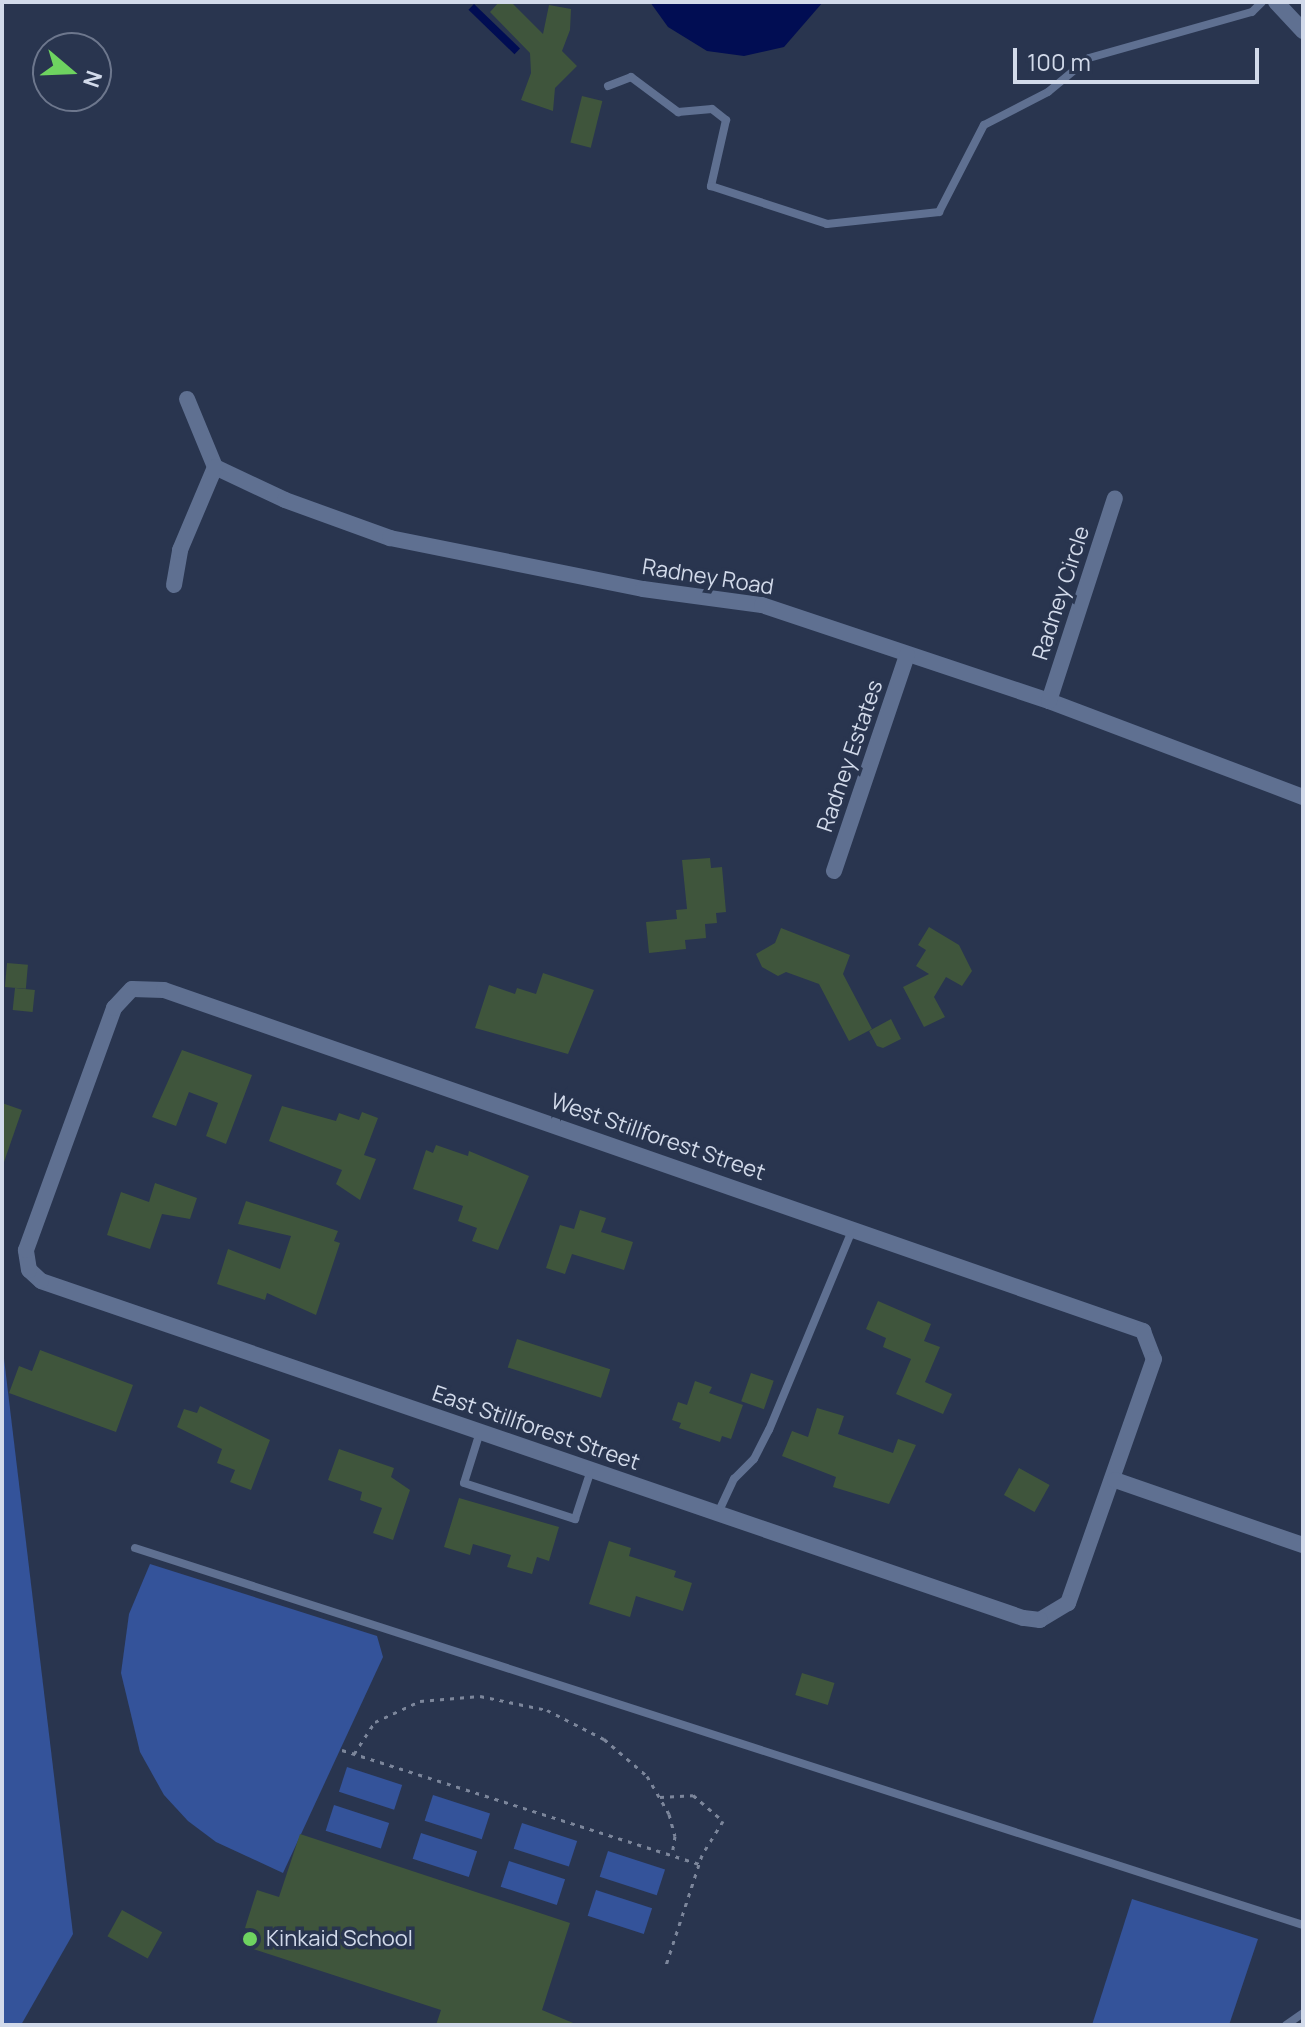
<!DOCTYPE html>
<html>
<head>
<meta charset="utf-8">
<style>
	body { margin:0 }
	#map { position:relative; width:1305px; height:2027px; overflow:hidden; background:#29354f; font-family:Manrope,sans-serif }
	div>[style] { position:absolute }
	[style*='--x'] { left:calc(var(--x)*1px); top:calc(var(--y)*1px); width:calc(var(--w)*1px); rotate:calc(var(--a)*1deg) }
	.green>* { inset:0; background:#34539a; transform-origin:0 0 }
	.water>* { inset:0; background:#010d53; transform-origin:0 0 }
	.building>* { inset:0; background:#3f553c; transform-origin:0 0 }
	.path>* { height:3px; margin-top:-1.5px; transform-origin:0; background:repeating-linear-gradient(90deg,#7c869b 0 4px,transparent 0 10px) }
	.service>* { height:8px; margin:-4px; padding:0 4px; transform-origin:4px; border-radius:4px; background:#5f7091 }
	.minor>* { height:16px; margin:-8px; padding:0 8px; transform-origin:8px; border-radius:8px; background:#5f7091 }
	.dots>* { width:22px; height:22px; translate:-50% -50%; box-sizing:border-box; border:4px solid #29354f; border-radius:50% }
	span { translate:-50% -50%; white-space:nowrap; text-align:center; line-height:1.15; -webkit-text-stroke:7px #29354f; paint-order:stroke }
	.street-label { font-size:22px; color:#d2daea }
	.poi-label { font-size:22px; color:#d2daea }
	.left { translate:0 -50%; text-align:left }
	.frame { position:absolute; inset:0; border:4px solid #d2daea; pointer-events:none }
	.north { position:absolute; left:32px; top:32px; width:80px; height:80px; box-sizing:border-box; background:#29354f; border:2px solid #6d778d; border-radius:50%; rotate:109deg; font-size:22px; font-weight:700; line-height:32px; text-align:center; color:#d2daea }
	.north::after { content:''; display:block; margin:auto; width:28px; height:36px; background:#6ed360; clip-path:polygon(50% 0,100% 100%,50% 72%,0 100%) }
	.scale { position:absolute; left:1013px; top:48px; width:246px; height:36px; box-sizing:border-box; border:4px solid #d2daea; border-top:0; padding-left:10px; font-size:24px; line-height:28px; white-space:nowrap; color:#d2daea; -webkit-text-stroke:6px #29354f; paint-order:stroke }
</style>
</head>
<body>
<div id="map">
	<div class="green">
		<div style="clip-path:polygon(2px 1342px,73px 1934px,21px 2025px,2px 2025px)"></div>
		<div style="clip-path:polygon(150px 1564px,377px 1636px,383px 1657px,283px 1873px,216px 1842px,188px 1821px,164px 1795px,140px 1752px,121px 1673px,129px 1614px)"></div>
		<div style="left:347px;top:1767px;width:58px;height:26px;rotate:18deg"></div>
		<div style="left:433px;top:1795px;width:60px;height:27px;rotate:18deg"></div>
		<div style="left:334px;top:1805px;width:58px;height:27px;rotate:18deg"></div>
		<div style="left:522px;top:1823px;width:58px;height:27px;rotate:18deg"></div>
		<div style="left:421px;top:1833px;width:59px;height:27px;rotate:18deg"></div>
		<div style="left:608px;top:1851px;width:60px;height:27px;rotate:18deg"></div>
		<div style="left:509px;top:1861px;width:59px;height:27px;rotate:18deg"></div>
		<div style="left:596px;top:1890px;width:59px;height:27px;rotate:18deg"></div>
		<div style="clip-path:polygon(1132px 1899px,1258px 1939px,1229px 2025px,1092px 2025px)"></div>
	</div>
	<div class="water">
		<div style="clip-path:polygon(650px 2px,823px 2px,784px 47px,744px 56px,707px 51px,668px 27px)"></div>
		<div style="left:474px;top:4px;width:64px;height:8px;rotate:44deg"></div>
	</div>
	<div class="building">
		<div style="clip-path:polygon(499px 2px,511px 2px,543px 34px,549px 5px,571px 9px,570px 30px,562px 51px,577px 66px,555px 88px,553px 111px,521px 100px,531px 73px,530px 53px,490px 12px)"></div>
		<div style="left:582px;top:96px;width:21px;height:48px;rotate:14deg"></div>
		<div style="clip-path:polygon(710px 858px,711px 868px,722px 867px,726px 912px,716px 913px,717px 923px,705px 924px,706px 938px,685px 940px,686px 949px,649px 953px,646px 922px,677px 919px,676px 910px,687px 909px,682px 860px)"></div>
		<div style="clip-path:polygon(929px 927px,959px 945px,972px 971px,962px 986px,946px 977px,934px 997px,945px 1017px,924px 1027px,903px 987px,929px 974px,916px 966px,926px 950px,918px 945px)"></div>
		<div style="clip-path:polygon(781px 928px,850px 955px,843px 974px,872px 1029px,849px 1041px,819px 984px,786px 972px,778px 976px,762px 967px,756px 954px,775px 943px)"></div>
		<div style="left:7px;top:963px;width:21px;height:24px;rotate:5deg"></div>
		<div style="clip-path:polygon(543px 973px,594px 990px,568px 1054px,475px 1028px,489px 985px,515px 994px,517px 988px,536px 994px)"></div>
		<div style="left:15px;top:988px;width:20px;height:22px;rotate:6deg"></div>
		<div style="clip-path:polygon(891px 1019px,901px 1039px,883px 1048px,877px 1046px,869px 1031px)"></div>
		<div style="clip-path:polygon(182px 1050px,252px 1075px,226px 1144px,206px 1136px,218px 1103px,189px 1092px,176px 1126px,152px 1117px)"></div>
		<div style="clip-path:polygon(2px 1103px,22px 1110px,4px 1162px,2px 1162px)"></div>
		<div style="clip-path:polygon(282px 1106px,336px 1121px,339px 1113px,359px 1120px,362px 1112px,378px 1118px,364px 1155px,376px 1159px,360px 1200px,336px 1184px,342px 1170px,269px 1141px)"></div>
		<div style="clip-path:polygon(436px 1145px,468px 1156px,469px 1151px,529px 1176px,498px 1250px,472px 1241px,477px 1228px,458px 1221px,463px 1206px,413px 1189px,426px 1150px,433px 1153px)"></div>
		<div style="clip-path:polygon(155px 1183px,197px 1198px,190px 1219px,162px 1214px,150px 1249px,107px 1235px,121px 1192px,149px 1202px)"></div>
		<div style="clip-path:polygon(246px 1201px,338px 1231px,334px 1241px,340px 1243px,316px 1315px,267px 1293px,265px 1300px,217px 1284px,228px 1249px,280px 1269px,291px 1236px,238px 1224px)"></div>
		<div style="clip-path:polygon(580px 1210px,606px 1218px,601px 1232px,633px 1242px,624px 1270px,572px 1254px,565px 1274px,546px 1268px,560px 1225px,574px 1229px)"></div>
		<div style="clip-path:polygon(878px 1301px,931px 1324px,924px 1341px,940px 1347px,925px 1382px,952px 1394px,943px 1414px,896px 1394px,911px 1359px,883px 1347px,886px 1338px,866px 1329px)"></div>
		<div style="left:517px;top:1339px;width:98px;height:30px;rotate:18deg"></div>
		<div style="clip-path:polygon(40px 1350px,133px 1385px,116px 1432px,9px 1393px,19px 1366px,32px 1371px)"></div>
		<div style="left:751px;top:1373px;width:24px;height:30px;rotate:19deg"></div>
		<div style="clip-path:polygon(695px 1381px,712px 1387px,709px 1393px,743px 1405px,731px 1439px,722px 1436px,720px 1442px,679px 1428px,681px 1423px,672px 1420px,678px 1402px,687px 1405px)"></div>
		<div style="clip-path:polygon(200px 1406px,270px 1440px,251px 1490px,230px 1482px,235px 1470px,217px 1463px,222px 1449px,177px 1427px,184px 1409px,197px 1413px)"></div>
		<div style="clip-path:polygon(817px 1408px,844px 1416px,838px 1434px,893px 1453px,898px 1439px,916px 1445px,889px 1504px,833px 1487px,836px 1477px,782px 1456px,792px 1431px,808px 1437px)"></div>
		<div style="clip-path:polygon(339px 1449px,394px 1468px,391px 1477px,410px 1490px,393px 1540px,373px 1533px,382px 1508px,360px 1500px,362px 1492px,328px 1480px)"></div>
		<div style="left:1019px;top:1468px;width:35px;height:31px;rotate:29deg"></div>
		<div style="clip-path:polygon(459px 1498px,559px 1527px,549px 1561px,537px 1557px,532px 1574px,507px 1567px,511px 1555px,473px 1544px,470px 1555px,444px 1547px)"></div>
		<div style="clip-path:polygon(609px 1541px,631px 1548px,629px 1556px,676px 1571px,674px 1577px,692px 1583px,683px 1611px,636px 1596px,630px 1617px,589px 1604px)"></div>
		<div style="left:802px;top:1673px;width:34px;height:23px;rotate:17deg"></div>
		<div style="clip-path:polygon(300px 1834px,570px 1923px,542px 2010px,578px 2025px,436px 2025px,441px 2010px,253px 1949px,258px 1932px,245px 1928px,257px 1890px,279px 1897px)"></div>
		<div style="left:122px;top:1910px;width:46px;height:30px;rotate:29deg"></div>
	</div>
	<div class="path">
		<div style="--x:342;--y:1750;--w:375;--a:17.7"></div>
		<div style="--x:354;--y:1754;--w:38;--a:-57"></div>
		<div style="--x:375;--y:1722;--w:50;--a:-25"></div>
		<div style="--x:420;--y:1701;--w:60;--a:-4.8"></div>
		<div style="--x:480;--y:1696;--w:68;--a:11.8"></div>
		<div style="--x:547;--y:1710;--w:64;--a:27"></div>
		<div style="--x:604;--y:1739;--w:57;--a:40.7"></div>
		<div style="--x:647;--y:1776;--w:44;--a:59.9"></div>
		<div style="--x:669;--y:1814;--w:23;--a:75"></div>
		<div style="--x:675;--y:1836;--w:19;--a:99"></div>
		<div style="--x:660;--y:1797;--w:33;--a:-3"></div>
		<div style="--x:693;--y:1795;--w:40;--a:41"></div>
		<div style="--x:723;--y:1821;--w:40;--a:122"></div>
		<div style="--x:702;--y:1855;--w:116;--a:108.1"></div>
	</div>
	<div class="service">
		<div style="--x:608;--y:86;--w:25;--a:-21"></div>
		<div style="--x:631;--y:77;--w:59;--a:36.7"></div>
		<div style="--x:678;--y:112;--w:34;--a:-5"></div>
		<div style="--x:712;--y:109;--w:18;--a:38"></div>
		<div style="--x:726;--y:120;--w:68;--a:102.8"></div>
		<div style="--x:711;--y:186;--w:122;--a:18.1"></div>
		<div style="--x:827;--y:224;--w:113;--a:-6.1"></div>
		<div style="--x:939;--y:212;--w:98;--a:-62.7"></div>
		<div style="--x:984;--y:125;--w:72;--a:-27.3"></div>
		<div style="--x:1048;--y:92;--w:53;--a:-39.7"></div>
		<div style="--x:1089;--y:58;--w:169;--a:-15.8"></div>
		<div style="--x:1252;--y:12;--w:14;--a:-45"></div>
		<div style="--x:480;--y:1432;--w:53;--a:107.4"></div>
		<div style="--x:464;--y:1483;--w:117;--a:18"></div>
		<div style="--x:575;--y:1519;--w:52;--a:-71.9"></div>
		<div style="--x:718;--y:1513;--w:38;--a:-65"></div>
		<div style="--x:734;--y:1479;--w:28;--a:-45"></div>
		<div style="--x:754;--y:1459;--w:33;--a:-63"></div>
		<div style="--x:769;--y:1430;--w:219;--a:-67.4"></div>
		<div style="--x:135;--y:1548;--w:1227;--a:17.89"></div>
		<div style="--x:1286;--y:2025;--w:21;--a:-35"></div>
	</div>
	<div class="minor">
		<div style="--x:1276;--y:2;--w:40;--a:47"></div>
		<div style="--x:187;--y:399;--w:74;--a:67.6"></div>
		<div style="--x:215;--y:467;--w:77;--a:25.2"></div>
		<div style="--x:285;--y:500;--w:112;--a:19.9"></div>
		<div style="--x:390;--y:538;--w:258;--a:11.4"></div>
		<div style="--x:643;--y:589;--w:120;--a:7.7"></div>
		<div style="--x:762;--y:605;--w:303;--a:18.5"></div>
		<div style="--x:1049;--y:701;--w:272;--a:20.7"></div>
		<div style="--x:174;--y:585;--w:36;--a:-80"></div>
		<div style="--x:180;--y:550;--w:90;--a:-67.1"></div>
		<div style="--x:1049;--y:701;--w:213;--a:-72"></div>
		<div style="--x:834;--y:871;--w:228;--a:-71.3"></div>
		<div style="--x:132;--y:989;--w:32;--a:2"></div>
		<div style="--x:164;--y:990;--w:1037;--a:19.2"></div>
		<div style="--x:1143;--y:1331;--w:30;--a:69"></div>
		<div style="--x:1154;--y:1359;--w:259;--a:109.4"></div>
		<div style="--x:1068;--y:1603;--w:33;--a:149"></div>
		<div style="--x:1040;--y:1620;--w:17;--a:-173"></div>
		<div style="--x:1023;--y:1618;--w:1038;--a:-161.06"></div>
		<div style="--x:41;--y:1281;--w:16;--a:-137"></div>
		<div style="--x:29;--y:1270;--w:20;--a:-99"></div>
		<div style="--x:26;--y:1250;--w:258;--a:-70"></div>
		<div style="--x:114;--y:1008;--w:26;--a:-47"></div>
		<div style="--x:1115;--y:1480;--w:199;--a:19.1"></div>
	</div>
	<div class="dots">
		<div style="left:250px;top:1939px;background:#6ed360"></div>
	</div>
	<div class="street-label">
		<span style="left:708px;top:577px;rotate:9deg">Radney Road</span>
		<span style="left:1061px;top:593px;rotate:-72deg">Radney Circle</span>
		<span style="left:850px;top:756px;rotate:-71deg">Radney Estates</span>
		<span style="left:658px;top:1137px;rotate:19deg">West Stillforest Street</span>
		<span style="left:536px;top:1428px;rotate:19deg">East Stillforest Street</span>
	</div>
	<div class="poi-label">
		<span class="left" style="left:266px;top:1939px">Kinkaid School</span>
	</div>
	<div class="frame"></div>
	<div class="north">N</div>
	<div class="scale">100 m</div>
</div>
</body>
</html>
